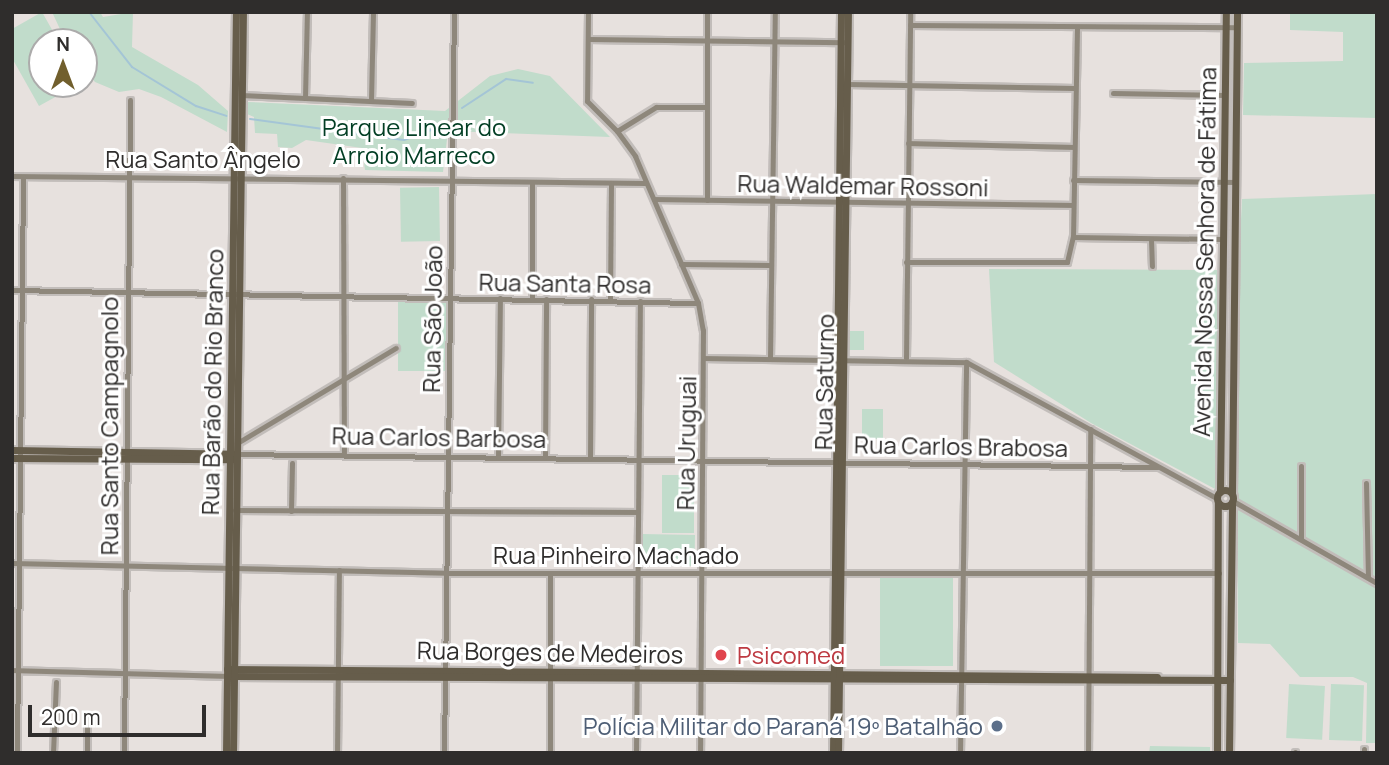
<!DOCTYPE html>
<html>
<head>
<meta charset="utf-8">
<style>
	body { margin:0 }
	#map { position:relative; width:1389px; height:765px; overflow:hidden; background:#e7e1de; font-family:Manrope,sans-serif }
	div>[style] { position:absolute }
	[style*='--x'] { left:calc(var(--x)*1px); top:calc(var(--y)*1px); width:calc(var(--w)*1px); rotate:calc(var(--a)*1deg) }
	.green>* { inset:0; background:#c1dccb; transform-origin:0 0 }
	.stream>* { height:2px; margin:-1px; padding:0 1px; transform-origin:1px; border-radius:1px; background:#a4c5d6 }
	.roads { filter:drop-shadow(2px 0 #c2bdba) drop-shadow(-2px 0 #c2bdba) drop-shadow(0 2px #c2bdba) drop-shadow(0 -2px #c2bdba) }
	.street>* { height:5px; margin:-2.5px; padding:0 2.5px; transform-origin:2.5px; border-radius:2.5px; background:#8e877b }
	.secondary>* { height:7px; margin:-3.5px; padding:0 3.5px; transform-origin:3.5px; border-radius:3.5px; background:#665d4b }
	.secondary>.ring { margin:-3.5px; padding:0; box-sizing:content-box; background:none; border:7px solid #665d4b; border-radius:50% }
	.dots>* { width:19px; height:19px; translate:-50% -50%; box-sizing:border-box; border:4px solid #fff; border-radius:50% }
	span { translate:-50% -50%; white-space:nowrap; text-align:center; line-height:1.15; -webkit-text-stroke:6px #fff; paint-order:stroke }
	.park-label { font-size:24px; color:#023e24 }
	.street-label { font-size:24px; color:#2f2d2c }
	.health-label { font-size:24px; color:#be3a42 }
	.left { translate:0 -50%; text-align:left }
	.service-label { font-size:24px; color:#4e5e75 }
	.right { translate:-100% -50%; text-align:right }
	.frame { position:absolute; inset:0; border:14px solid #2f2d2c; pointer-events:none }
	.north { position:absolute; left:28px; top:28px; width:70px; height:70px; box-sizing:border-box; background:#fff; border:2px solid #acabab; border-radius:50%; rotate:0deg; font-size:19px; font-weight:700; line-height:28px; text-align:center; color:#2f2d2c }
	.north::after { content:''; display:block; margin:auto; width:24px; height:32px; background:#715f2d; clip-path:polygon(50% 0,100% 100%,50% 72%,0 100%) }
	.scale { position:absolute; left:28px; top:705px; width:178px; height:32px; box-sizing:border-box; border:4px solid #2f2d2c; border-top:0; padding-left:9px; font-size:21px; line-height:24px; white-space:nowrap; color:#2f2d2c; -webkit-text-stroke:5px #fff; paint-order:stroke }
</style>
</head>
<body>
<div id="map">
	<div class="green">
		<div style="clip-path:polygon(42px 12px,59px 42px,42px 42px,42px 84px,79px 84px,39px 106px,12px 58px,12px 29px)"></div>
		<div style="clip-path:polygon(52px 12px,100px 12px,103px 17px,133px 12px,132px 47px,198px 85px,228px 111px,227px 132px,161px 97px,139px 89px,119px 92px,95px 82px,84px 68px,84px 42px,66px 42px)"></div>
		<div style="clip-path:polygon(1290px 12px,1377px 12px,1377px 118px,1243px 115px,1244px 63px,1343px 61px,1343px 32px,1290px 30px)"></div>
		<div style="clip-path:polygon(518px 69px,550px 76px,610px 137px,448px 131px,443px 172px,365px 170px,362px 148px,306px 140px,292px 148px,278px 147px,277px 134px,255px 133px,254px 117px,247px 114px,248px 102px,445px 111px,490px 76px)"></div>
		<div style="left:439px;top:187px;width:54px;height:39px;rotate:89deg"></div>
		<div style="clip-path:polygon(1377px 194px,1377px 743px,1366px 743px,1367px 683px,1353px 677px,1300px 677px,1270px 644px,1238px 643px,1236px 324px,1242px 199px)"></div>
		<div style="clip-path:polygon(989px 269px,1217px 270px,1217px 490px,1091px 423px,994px 362px)"></div>
		<div style="left:398px;top:299px;width:48px;height:72px"></div>
		<div style="left:847px;top:331px;width:17px;height:19px"></div>
		<div style="left:883px;top:409px;width:30px;height:21px;rotate:90deg"></div>
		<div style="left:662px;top:475px;width:32px;height:58px"></div>
		<div style="left:642px;top:534px;width:53px;height:31px;rotate:1deg"></div>
		<div style="left:880px;top:578px;width:73px;height:88px"></div>
		<div style="left:1289px;top:684px;width:36px;height:54px;rotate:3deg"></div>
		<div style="left:1331px;top:684px;width:33px;height:56px;rotate:2deg"></div>
		<div style="clip-path:polygon(1150px 746px,1210px 747px,1210px 753px,1149px 753px)"></div>
	</div>
	<div class="stream">
		<div style="--x:89;--y:12;--w:70;--a:52"></div>
		<div style="--x:132;--y:67;--w:75;--a:31.4"></div>
		<div style="--x:196;--y:106;--w:32;--a:18"></div>
		<div style="--x:462;--y:108;--w:53;--a:-33.4"></div>
		<div style="--x:506;--y:79;--w:27;--a:8"></div>
		<div style="--x:250;--y:119;--w:155;--a:7.8"></div>
		<div style="--x:404;--y:140;--w:40;--a:-20.2"></div>
	</div>
	<div class="roads">
		<div class="street">
			<div style="--x:588;--y:12;--w:89;--a:90.6"></div>
			<div style="--x:587;--y:101;--w:42;--a:45"></div>
			<div style="--x:617;--y:131;--w:31;--a:54"></div>
			<div style="--x:635;--y:156;--w:160;--a:66.8"></div>
			<div style="--x:698;--y:303;--w:27;--a:80"></div>
			<div style="--x:703;--y:330;--w:423;--a:90.4"></div>
			<div style="--x:910;--y:25;--w:327;--a:0.4"></div>
			<div style="--x:588;--y:39;--w:256;--a:0.7"></div>
			<div style="--x:847;--y:84;--w:228;--a:1"></div>
			<div style="--x:1113;--y:93;--w:112;--a:1"></div>
			<div style="--x:241;--y:95;--w:171;--a:2.7"></div>
			<div style="--x:305;--y:98;--w:86;--a:-88.7"></div>
			<div style="--x:371;--y:101;--w:89;--a:-88.7"></div>
			<div style="--x:617;--y:131;--w:46;--a:-31.6"></div>
			<div style="--x:656;--y:107;--w:51;--a:0"></div>
			<div style="--x:908;--y:143;--w:165;--a:1.4"></div>
			<div style="--x:12;--y:176;--w:634;--a:0.63"></div>
			<div style="--x:343;--y:178;--w:276;--a:89.8"></div>
			<div style="--x:1073;--y:180;--w:163;--a:0.7"></div>
			<div style="--x:532;--y:182;--w:116;--a:90"></div>
			<div style="--x:654;--y:199;--w:419;--a:0.8"></div>
			<div style="--x:707;--y:200;--w:188;--a:-90"></div>
			<div style="--x:1073;--y:237;--w:151;--a:0.8"></div>
			<div style="--x:1151;--y:239;--w:27;--a:88"></div>
			<div style="--x:906;--y:262;--w:161;--a:0"></div>
			<div style="--x:1067;--y:262;--w:26;--a:-77"></div>
			<div style="--x:1073;--y:237;--w:209;--a:-88.9"></div>
			<div style="--x:681;--y:264;--w:89;--a:0.6"></div>
			<div style="--x:12;--y:290;--w:686;--a:1.09"></div>
			<div style="--x:610;--y:300;--w:117;--a:-89.5"></div>
			<div style="--x:704;--y:358;--w:262;--a:0.9"></div>
			<div style="--x:966;--y:362;--w:285;--a:28.5"></div>
			<div style="--x:770;--y:358;--w:346;--a:-89.2"></div>
			<div style="--x:906;--y:358;--w:346;--a:-89.3"></div>
			<div style="--x:237;--y:443;--w:185;--a:-30.9"></div>
			<div style="--x:237;--y:454;--w:921;--a:0.81"></div>
			<div style="--x:498;--y:457;--w:159;--a:-89.3"></div>
			<div style="--x:545;--y:457;--w:158;--a:-89.6"></div>
			<div style="--x:590;--y:458;--w:159;--a:-89.6"></div>
			<div style="--x:1301;--y:466;--w:73;--a:90"></div>
			<div style="--x:1366;--y:483;--w:94;--a:88.8"></div>
			<div style="--x:1233;--y:501;--w:166;--a:29.7"></div>
			<div style="--x:235;--y:510;--w:403;--a:0.3"></div>
			<div style="--x:291;--y:511;--w:48;--a:-88.8"></div>
			<div style="--x:12;--y:563;--w:434;--a:1.3"></div>
			<div style="--x:446;--y:573;--w:773;--a:0"></div>
			<div style="--x:550;--y:573;--w:180;--a:90"></div>
			<div style="--x:12;--y:670;--w:215;--a:1.6"></div>
			<div style="--x:17;--y:753;--w:576;--a:-89.4"></div>
			<div style="--x:53;--y:753;--w:71;--a:-87.6"></div>
			<div style="--x:87;--y:753;--w:35;--a:-90"></div>
			<div style="--x:124;--y:753;--w:653;--a:-89.47"></div>
			<div style="--x:337;--y:753;--w:183;--a:-89.4"></div>
			<div style="--x:444;--y:753;--w:741;--a:-89.23"></div>
			<div style="--x:636;--y:753;--w:452;--a:-89.5"></div>
			<div style="--x:960;--y:753;--w:391;--a:-89.1"></div>
			<div style="--x:1088;--y:753;--w:324;--a:-89.6"></div>
			<div style="--x:1295;--y:753;--w:1;--a:-90"></div>
			<div style="--x:1364;--y:753;--w:4;--a:-90"></div>
		</div>
		<div class="secondary">
			<div style="--x:12;--y:450;--w:221;--a:1"></div>
			<div style="--x:12;--y:458;--w:220;--a:0.3"></div>
			<div class="ring" style="left:1217px;top:490px;width:9px;height:9px"></div>
			<div style="--x:1220;--y:492;--w:480;--a:-89.3"></div>
			<div style="--x:1232;--y:493;--w:481;--a:-89.4"></div>
			<div style="--x:227;--y:669;--w:930;--a:0.49"></div>
			<div style="--x:227;--y:676;--w:1003;--a:0.23"></div>
			<div style="--x:226;--y:753;--w:741;--a:-89.23"></div>
			<div style="--x:233;--y:753;--w:741;--a:-89.23"></div>
			<div style="--x:833;--y:753;--w:741;--a:-89.38"></div>
			<div style="--x:838;--y:753;--w:741;--a:-89.23"></div>
			<div style="--x:1217;--y:753;--w:250;--a:-89.8"></div>
			<div style="--x:1229;--y:753;--w:251;--a:-89.3"></div>
		</div>
	</div>
	<div class="dots">
		<div style="left:721px;top:655px;background:#e0444e"></div>
		<div style="left:997px;top:726px;background:#5c6f8a"></div>
	</div>
	<div class="park-label">
		<span style="left:414px;top:141px">Parque Linear do<br>Arroio Marreco</span>
	</div>
	<div class="street-label">
		<span style="left:203px;top:159px">Rua Santo Ângelo</span>
		<span style="left:863px;top:185px;rotate:1deg">Rua Waldemar Rossoni</span>
		<span style="left:1204px;top:252px;rotate:-89deg">Avenida Nossa Senhora de Fátima</span>
		<span style="left:565px;top:283px;rotate:1deg">Rua Santa Rosa</span>
		<span style="left:432px;top:319px;rotate:-89deg">Rua São João</span>
		<span style="left:212px;top:382px;rotate:-89deg">Rua Barão do Rio Branco</span>
		<span style="left:824px;top:382px;rotate:-89deg">Rua Saturno</span>
		<span style="left:109px;top:426px;rotate:-90deg">Rua Santo Campagnolo</span>
		<span style="left:439px;top:437px;rotate:1deg">Rua Carlos Barbosa</span>
		<span style="left:686px;top:443px;rotate:-89deg">Rua Uruguai</span>
		<span style="left:961px;top:446px;rotate:1deg">Rua Carlos Brabosa</span>
		<span style="left:616px;top:555px">Rua Pinheiro Machado</span>
		<span style="left:550px;top:652px;rotate:1deg">Rua Borges de Medeiros</span>
	</div>
	<div class="health-label">
		<span class="left" style="left:737px;top:655px">Psicomed</span>
	</div>
	<div class="service-label">
		<span class="right" style="left:983px;top:726px">Polícia Militar do Paraná 19º Batalhão</span>
	</div>
	<div class="frame"></div>
	<div class="north">N</div>
	<div class="scale">200 m</div>
</div>
</body>
</html>
